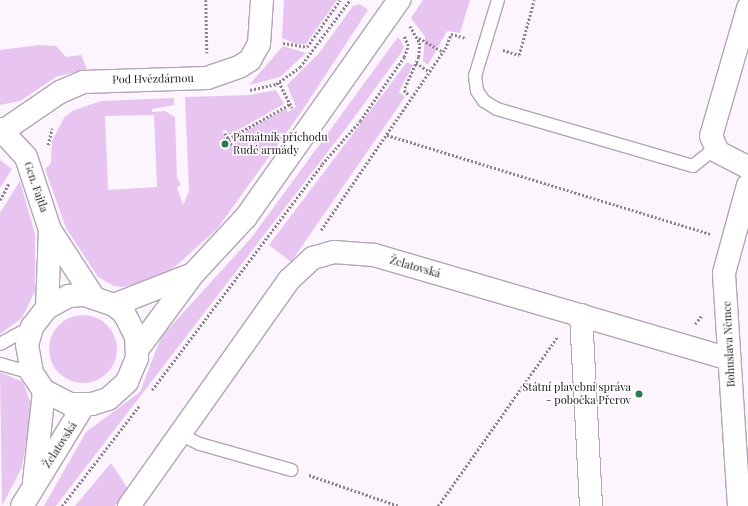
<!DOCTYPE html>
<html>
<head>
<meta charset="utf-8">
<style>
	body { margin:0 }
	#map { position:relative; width:748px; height:506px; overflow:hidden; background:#fcf5fe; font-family:"Playfair Display",serif }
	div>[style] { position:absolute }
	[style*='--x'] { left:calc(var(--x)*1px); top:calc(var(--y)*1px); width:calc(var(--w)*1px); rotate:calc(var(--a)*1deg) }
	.green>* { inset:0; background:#e8c4f1 }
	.round { border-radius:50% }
	.path>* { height:2.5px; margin-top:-1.25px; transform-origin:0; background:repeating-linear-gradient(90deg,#8a858c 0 2px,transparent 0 4px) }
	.roads { filter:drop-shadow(1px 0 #b1a6b4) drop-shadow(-1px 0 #b1a6b4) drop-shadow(0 1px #b1a6b4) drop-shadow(0 -1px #b1a6b4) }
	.lane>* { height:12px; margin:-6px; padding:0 6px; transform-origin:6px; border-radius:6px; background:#fff }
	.street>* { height:22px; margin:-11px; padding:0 11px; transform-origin:11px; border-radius:11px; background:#fff }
	.secondary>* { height:22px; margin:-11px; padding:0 11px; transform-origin:11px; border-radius:11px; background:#fff }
	.dots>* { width:11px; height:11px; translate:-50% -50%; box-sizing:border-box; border:2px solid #fff; border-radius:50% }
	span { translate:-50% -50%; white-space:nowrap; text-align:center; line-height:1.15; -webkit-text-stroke:3px #fff; paint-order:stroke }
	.street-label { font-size:11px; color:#1d191e }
	.poi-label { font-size:11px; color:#1d191e }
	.left { translate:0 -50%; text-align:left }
	.right { translate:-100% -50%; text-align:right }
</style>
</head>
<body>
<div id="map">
	<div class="green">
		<div style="clip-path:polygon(284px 0,337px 0,306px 44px,296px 44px,282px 38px)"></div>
		<div style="clip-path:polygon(423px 0,470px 0,460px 33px,447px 31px,428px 65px,423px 61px,425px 37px,411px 18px)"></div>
		<div style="clip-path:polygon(evenodd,360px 4px,368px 10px,302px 111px,217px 229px,176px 266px,156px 278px,124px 287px,114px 286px,98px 277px,66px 228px,45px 169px,51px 163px,52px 141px,64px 118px,72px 111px,101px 101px,174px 98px,174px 105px,152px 109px,152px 112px,165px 111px,175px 117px,177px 178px,181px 185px,177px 187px,183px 205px,189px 191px,185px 97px,249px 95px,276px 90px,284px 104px,229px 135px,226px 130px,222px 132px,230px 146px,235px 144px,233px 139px,286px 108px,288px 112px,296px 107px,287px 85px,319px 53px,353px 6px,360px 4px,154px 115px,157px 187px,108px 190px,105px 116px,154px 115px)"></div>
		<div style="clip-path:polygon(398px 37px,404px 46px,401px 53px,350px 123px,56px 506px,44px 506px,86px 432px,140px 392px,161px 337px,252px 237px)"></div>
		<div style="clip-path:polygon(39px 45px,56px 46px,66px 57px,81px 55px,87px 69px,56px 77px,20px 101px,0 105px,0 50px)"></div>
		<div style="clip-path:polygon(283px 46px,306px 53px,280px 77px,249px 85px)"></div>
		<div style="clip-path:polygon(407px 62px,413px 65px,399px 92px,405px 97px,291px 262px,269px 245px)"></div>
		<div style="clip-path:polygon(0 160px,12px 169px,0 188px)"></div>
		<div style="clip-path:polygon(20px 181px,35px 234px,35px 291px,22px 318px,0 334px,0 213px)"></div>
		<div class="round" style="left:49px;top:315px;width:68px;height:68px"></div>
		<div style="clip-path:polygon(0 372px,23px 382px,32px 406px,22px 467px,2px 506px)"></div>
		<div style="clip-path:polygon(111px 463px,128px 489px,115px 506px,75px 506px)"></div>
	</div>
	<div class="path">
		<div style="--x:206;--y:0;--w:53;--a:88.9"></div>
		<div style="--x:410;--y:26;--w:20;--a:60"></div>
		<div style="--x:420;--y:43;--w:14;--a:94"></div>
		<div style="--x:419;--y:57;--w:36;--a:114"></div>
		<div style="--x:404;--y:90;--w:8;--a:45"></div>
		<div style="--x:419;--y:38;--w:28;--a:30"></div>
		<div style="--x:283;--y:43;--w:24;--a:9"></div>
		<div style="--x:307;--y:47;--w:57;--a:-54.9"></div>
		<div style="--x:503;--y:50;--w:17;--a:17"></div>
		<div style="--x:519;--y:55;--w:57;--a:-74.7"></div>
		<div style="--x:416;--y:63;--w:15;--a:32"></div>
		<div style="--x:279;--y:82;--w:29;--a:63"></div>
		<div style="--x:250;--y:90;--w:27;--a:-13"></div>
		<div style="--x:276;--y:84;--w:29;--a:-35"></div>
		<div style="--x:300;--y:67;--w:84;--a:-53.3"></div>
		<div style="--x:225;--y:133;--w:14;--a:60"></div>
		<div style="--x:387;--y:135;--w:338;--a:17"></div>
		<div style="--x:228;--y:139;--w:71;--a:-29.4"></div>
		<div style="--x:48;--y:145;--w:17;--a:-77"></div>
		<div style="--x:0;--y:200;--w:19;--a:-62"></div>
		<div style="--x:321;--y:230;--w:219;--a:-55.6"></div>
		<div style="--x:445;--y:49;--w:16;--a:-68"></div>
		<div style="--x:451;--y:34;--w:16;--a:15"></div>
		<div style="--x:695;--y:324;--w:11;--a:-52"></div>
		<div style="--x:152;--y:390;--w:283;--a:-53"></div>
		<div style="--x:322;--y:164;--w:57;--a:-48.5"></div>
		<div style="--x:360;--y:121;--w:78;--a:-55.5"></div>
		<div style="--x:404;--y:57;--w:12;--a:-70"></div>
		<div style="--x:408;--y:46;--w:11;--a:-112"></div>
		<div style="--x:309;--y:475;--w:95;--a:19"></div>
		<div style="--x:62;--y:506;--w:126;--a:-52.4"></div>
		<div style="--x:438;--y:506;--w:207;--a:-54.8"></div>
	</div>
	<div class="roads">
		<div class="lane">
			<div style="--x:498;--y:0;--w:79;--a:106.8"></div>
			<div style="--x:475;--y:76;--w:15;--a:82"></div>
			<div style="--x:477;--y:91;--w:12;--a:55"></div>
			<div style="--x:484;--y:101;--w:15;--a:32"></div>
			<div style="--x:497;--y:109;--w:204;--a:16.2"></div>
			<div style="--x:693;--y:166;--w:28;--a:-39"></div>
			<div style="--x:0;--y:344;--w:35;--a:-29"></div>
			<div style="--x:0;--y:364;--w:33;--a:16"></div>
			<div style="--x:180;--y:434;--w:22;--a:27"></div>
			<div style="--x:200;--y:444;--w:95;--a:15.9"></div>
		</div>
		<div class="street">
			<div style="--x:748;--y:8;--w:133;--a:106.1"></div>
			<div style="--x:711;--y:136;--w:17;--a:66"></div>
			<div style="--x:718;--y:152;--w:34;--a:27"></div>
			<div style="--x:0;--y:129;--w:38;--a:47"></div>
			<div style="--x:26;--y:157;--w:77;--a:71.8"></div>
			<div style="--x:50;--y:230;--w:79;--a:56.9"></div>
			<div style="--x:3;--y:131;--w:69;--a:-34.4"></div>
			<div style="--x:60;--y:92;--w:25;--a:-23"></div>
			<div style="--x:83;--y:82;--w:124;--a:-1.8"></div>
			<div style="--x:207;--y:78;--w:34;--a:-19"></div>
			<div style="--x:239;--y:67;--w:13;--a:-32"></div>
			<div style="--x:250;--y:60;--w:18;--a:-61"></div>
			<div style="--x:259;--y:44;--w:44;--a:-86.1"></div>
			<div style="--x:47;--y:308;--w:78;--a:-87.8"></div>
			<div style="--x:581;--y:315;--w:191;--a:87"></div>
			<div style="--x:129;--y:506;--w:277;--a:-54.7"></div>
			<div style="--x:289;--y:280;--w:33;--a:-43"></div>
			<div style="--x:313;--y:258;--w:22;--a:-16"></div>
			<div style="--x:334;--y:252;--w:40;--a:4.3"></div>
			<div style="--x:374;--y:255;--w:370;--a:16.3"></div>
			<div style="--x:739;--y:506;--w:233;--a:-93.7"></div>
			<div style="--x:724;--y:273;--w:91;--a:-74.7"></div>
		</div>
		<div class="secondary">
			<div style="--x:114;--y:305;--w:13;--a:39"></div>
			<div style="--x:124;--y:313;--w:27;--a:63"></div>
			<div style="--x:136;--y:337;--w:21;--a:87"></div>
			<div style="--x:137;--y:358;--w:26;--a:113"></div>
			<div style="--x:127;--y:382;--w:25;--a:138"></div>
			<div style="--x:108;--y:399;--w:17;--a:163"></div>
			<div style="--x:92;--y:404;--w:22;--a:180"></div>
			<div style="--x:70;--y:404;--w:29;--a:-153"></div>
			<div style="--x:44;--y:391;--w:22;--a:-124"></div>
			<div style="--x:32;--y:373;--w:28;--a:-100"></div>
			<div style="--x:27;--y:345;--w:19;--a:-74"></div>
			<div style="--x:32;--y:327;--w:24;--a:-52"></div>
			<div style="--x:47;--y:308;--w:25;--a:-29"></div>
			<div style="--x:69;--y:296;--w:16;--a:-4"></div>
			<div style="--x:85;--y:295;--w:31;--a:19"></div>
			<div style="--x:114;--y:305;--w:82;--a:-21.5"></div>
			<div style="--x:137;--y:350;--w:96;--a:-53.5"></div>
			<div style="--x:194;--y:273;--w:76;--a:-47.1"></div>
			<div style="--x:246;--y:217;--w:266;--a:-54.8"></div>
			<div style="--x:34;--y:482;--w:92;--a:-83.7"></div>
			<div style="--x:22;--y:506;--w:119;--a:-58.5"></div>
		</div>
	</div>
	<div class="dots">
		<div style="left:225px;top:144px;background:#277c4f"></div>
		<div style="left:639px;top:394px;background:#277c4f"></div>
	</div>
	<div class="street-label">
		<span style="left:153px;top:79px;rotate:-1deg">Pod Hvězdárnou</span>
		<span style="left:36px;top:187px;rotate:71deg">Gen. Fajtla</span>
		<span style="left:415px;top:267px;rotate:16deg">Želatovská</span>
		<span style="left:729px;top:344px;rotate:-93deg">Bohuslava Němce</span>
		<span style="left:60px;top:445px;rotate:-57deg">Želatovská</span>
	</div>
	<div class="poi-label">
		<span class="left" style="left:233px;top:144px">Památník příchodu<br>Rudé armády</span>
		<span class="right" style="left:631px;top:394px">Státní plavební správa<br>- pobočka Přerov</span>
	</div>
</div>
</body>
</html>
